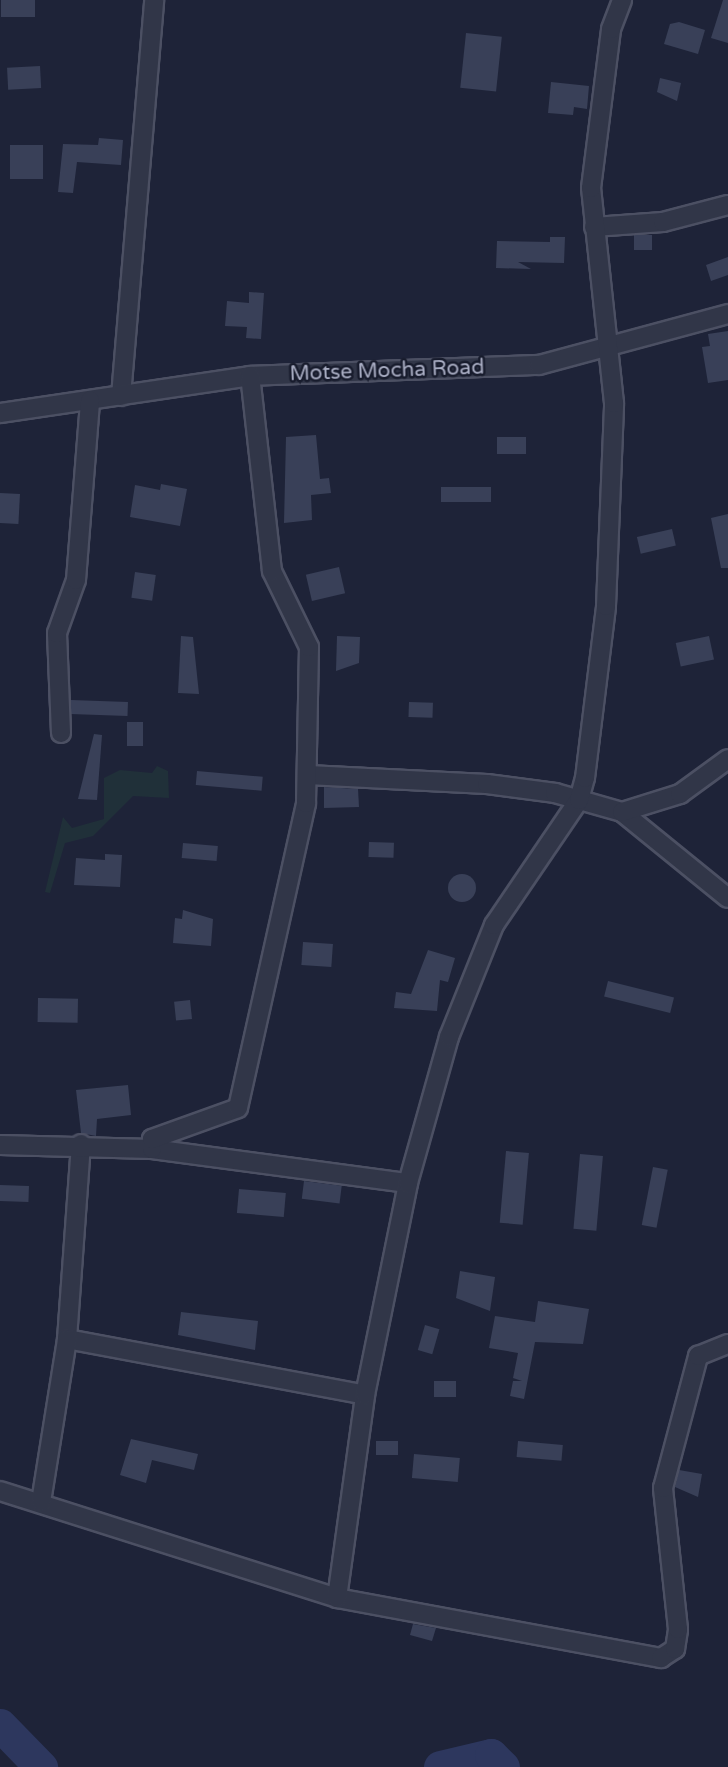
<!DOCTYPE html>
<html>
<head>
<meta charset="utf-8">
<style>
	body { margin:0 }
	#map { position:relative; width:728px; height:1767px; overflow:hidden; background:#1e2338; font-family:"Varela Round",sans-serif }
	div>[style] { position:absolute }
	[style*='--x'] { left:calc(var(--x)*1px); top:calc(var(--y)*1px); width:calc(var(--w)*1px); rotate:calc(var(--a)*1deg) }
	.green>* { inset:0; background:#203039 }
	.river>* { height:33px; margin:-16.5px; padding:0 16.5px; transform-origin:16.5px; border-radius:16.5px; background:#2d375e }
	.building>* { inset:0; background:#394058; transform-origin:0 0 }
	.round { border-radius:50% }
	.roads { filter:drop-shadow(2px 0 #4c5063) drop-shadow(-2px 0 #4c5063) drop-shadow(0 2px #4c5063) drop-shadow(0 -2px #4c5063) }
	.street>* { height:18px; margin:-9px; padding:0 9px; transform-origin:9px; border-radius:9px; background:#313648 }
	span { translate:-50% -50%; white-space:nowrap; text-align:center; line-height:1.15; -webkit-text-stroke:5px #171b2c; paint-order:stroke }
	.street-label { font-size:21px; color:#abafc5 }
</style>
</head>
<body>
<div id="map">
	<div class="green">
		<div style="clip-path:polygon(157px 766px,168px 771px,169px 798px,133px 796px,93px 836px,65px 843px,50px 893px,45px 892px,63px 817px,72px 828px,104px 819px,104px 778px,120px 770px,152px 773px)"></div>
	</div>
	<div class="river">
		<div style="--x:0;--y:1725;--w:59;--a:45.7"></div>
		<div style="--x:440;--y:1767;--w:52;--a:-13.2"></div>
		<div style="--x:491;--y:1755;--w:17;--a:45"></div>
	</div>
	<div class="building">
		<div style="left:1px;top:0;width:34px;height:17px"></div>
		<div style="clip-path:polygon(723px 0,728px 0,728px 43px,711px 38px)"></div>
		<div style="clip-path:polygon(679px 22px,705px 30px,698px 54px,664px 44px,670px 24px)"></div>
		<div style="left:466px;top:33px;width:36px;height:55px;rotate:6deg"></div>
		<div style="left:40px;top:66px;width:22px;height:33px;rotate:87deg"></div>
		<div style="clip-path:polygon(660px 78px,681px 83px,677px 101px,657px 92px)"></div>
		<div style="clip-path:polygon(551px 82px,589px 86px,587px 109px,574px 107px,573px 115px,548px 113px)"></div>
		<div style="clip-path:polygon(99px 138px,123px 140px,121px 165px,77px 162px,73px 193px,58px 192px,63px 144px,98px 145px)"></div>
		<div style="left:10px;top:145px;width:33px;height:34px"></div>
		<div style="left:634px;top:235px;width:18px;height:15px"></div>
		<div style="clip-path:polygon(550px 237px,565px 237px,564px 263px,518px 262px,531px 269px,496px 268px,497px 241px,550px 242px)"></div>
		<div style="clip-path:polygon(728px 257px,728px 275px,711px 281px,706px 265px)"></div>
		<div style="clip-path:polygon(249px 292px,264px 293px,261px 339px,246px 338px,247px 327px,225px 326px,227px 301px,249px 303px)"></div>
		<div style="clip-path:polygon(728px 331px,728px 380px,708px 383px,702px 347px,710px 346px,708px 334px)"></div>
		<div style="clip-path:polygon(316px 435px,320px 479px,329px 478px,331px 493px,311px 495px,312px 520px,284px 523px,286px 437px)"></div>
		<div style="left:497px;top:437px;width:29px;height:17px"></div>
		<div style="clip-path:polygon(161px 484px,187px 489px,180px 526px,130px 517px,135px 485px,160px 490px)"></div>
		<div style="left:441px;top:487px;width:50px;height:15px"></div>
		<div style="left:0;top:493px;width:20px;height:30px;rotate:3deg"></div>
		<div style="clip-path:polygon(728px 514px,728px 568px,721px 568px,711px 518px)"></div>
		<div style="left:672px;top:529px;width:17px;height:36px;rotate:77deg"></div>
		<div style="left:339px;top:567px;width:27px;height:34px;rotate:77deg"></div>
		<div style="left:135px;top:572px;width:21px;height:26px;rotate:8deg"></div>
		<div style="clip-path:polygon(181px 636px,193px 637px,199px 694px,178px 693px)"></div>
		<div style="clip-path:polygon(337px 636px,360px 637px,359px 663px,336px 671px)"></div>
		<div style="left:709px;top:636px;width:24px;height:34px;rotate:78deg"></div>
		<div style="left:71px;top:700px;width:57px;height:14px;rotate:2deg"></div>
		<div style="left:409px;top:702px;width:24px;height:15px;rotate:2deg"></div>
		<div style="left:127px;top:722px;width:16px;height:24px"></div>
		<div style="clip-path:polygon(94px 734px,102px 735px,97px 800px,78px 799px)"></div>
		<div style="left:197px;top:771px;width:66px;height:14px;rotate:5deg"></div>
		<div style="clip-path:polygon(324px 787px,358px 789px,359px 807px,324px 808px)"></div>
		<div style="left:369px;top:842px;width:25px;height:15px;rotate:2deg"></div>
		<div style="left:183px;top:843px;width:35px;height:15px;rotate:5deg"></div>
		<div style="clip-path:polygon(105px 854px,122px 855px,120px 887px,74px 885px,76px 858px,105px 860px)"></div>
		<div class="round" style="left:448px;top:874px;width:28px;height:28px"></div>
		<div style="clip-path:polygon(183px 910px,213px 919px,211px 946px,173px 943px,175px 918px,182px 919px)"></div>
		<div style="left:303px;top:942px;width:30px;height:23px;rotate:4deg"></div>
		<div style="clip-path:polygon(428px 950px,455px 958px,448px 982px,440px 980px,437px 1011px,394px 1008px,396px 992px,411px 994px)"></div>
		<div style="left:608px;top:981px;width:68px;height:16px;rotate:14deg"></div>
		<div style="left:38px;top:998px;width:40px;height:24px;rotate:1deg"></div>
		<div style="left:190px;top:1000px;width:19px;height:16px;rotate:84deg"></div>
		<div style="clip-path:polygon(128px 1085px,131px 1115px,97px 1119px,96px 1136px,81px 1133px,76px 1090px)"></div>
		<div style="left:506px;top:1151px;width:23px;height:72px;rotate:5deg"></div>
		<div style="left:580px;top:1154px;width:23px;height:75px;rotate:5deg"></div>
		<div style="left:653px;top:1167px;width:15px;height:59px;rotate:11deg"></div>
		<div style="left:304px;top:1181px;width:38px;height:18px;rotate:7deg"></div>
		<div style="left:0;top:1185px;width:29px;height:16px;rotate:2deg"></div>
		<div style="left:239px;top:1189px;width:47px;height:24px;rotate:5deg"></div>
		<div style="clip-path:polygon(460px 1271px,495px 1277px,490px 1311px,456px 1298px)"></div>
		<div style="clip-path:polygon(538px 1301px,589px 1309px,583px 1344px,535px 1342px,524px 1399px,510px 1396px,513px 1381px,522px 1381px,513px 1378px,518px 1353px,489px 1348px,495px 1316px,535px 1322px)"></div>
		<div style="clip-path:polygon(181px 1312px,258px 1321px,255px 1350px,178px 1335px)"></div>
		<div style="left:425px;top:1325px;width:15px;height:26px;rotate:16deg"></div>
		<div style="left:434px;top:1381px;width:22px;height:16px"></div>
		<div style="clip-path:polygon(131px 1439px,198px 1454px,194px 1470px,152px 1460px,146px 1483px,120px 1475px)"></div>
		<div style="left:376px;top:1441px;width:22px;height:14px"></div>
		<div style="left:518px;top:1441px;width:45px;height:16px;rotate:5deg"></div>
		<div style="left:414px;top:1454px;width:46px;height:24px;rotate:5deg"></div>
		<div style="clip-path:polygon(679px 1470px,702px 1474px,698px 1497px,675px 1487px)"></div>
		<div style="clip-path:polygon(413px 1624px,436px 1628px,432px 1641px,410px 1635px)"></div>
	</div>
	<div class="roads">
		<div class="street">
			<div style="--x:594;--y:227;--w:69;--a:-4.1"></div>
			<div style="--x:663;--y:222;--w:67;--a:-14.7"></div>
			<div style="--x:121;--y:396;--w:397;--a:-85.2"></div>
			<div style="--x:0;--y:413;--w:253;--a:-8.4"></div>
			<div style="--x:250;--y:376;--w:289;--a:-2.2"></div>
			<div style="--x:539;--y:365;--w:196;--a:-15.1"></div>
			<div style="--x:61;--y:733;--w:100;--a:-92.3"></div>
			<div style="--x:57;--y:633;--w:56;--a:-70.3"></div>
			<div style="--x:76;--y:580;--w:180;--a:-85.5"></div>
			<div style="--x:308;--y:775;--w:179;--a:2.9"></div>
			<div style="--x:487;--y:784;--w:69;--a:7.5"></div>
			<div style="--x:555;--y:793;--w:70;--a:15.8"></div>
			<div style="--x:622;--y:812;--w:136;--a:39.1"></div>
			<div style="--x:622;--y:812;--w:61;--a:-17.2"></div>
			<div style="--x:680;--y:794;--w:59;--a:-36.1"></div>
			<div style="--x:81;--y:1144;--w:196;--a:94.1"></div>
			<div style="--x:67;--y:1339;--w:303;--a:10.6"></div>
			<div style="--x:0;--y:1145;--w:152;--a:1.5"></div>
			<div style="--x:152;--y:1149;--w:258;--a:7.6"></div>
			<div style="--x:152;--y:1149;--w:10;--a:-90"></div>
			<div style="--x:152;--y:1139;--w:91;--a:-19.8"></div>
			<div style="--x:238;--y:1108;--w:312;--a:-77.4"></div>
			<div style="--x:306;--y:803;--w:156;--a:-88.9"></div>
			<div style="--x:309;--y:647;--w:85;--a:-116"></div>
			<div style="--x:272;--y:571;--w:196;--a:-96.4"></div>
			<div style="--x:0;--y:1491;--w:354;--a:17.6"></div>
			<div style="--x:337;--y:1598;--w:330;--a:10.5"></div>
			<div style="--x:661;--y:1658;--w:17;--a:-33"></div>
			<div style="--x:675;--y:1649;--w:20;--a:-81"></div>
			<div style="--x:678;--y:1629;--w:142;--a:-96.1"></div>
			<div style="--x:663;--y:1488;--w:137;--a:-75.1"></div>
			<div style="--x:698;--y:1356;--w:32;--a:-22"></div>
			<div style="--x:41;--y:1502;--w:165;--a:-80.9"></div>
			<div style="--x:337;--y:1598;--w:205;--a:-82.1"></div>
			<div style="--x:365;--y:1395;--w:216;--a:-78.5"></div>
			<div style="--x:408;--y:1183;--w:152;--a:-74.3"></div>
			<div style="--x:449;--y:1037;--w:121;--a:-68.1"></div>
			<div style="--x:494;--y:925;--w:151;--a:-55.8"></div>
			<div style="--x:579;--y:800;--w:23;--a:-75"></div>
			<div style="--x:585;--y:778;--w:173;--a:-83"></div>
			<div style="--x:606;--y:606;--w:203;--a:-87.7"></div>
			<div style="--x:614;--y:403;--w:216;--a:-96.1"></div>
			<div style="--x:591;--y:188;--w:160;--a:-82.8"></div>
			<div style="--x:611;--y:29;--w:31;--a:-69"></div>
		</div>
	</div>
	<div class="street-label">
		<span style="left:387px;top:371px;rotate:-2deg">Motse Mocha Road</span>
	</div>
</div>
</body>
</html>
